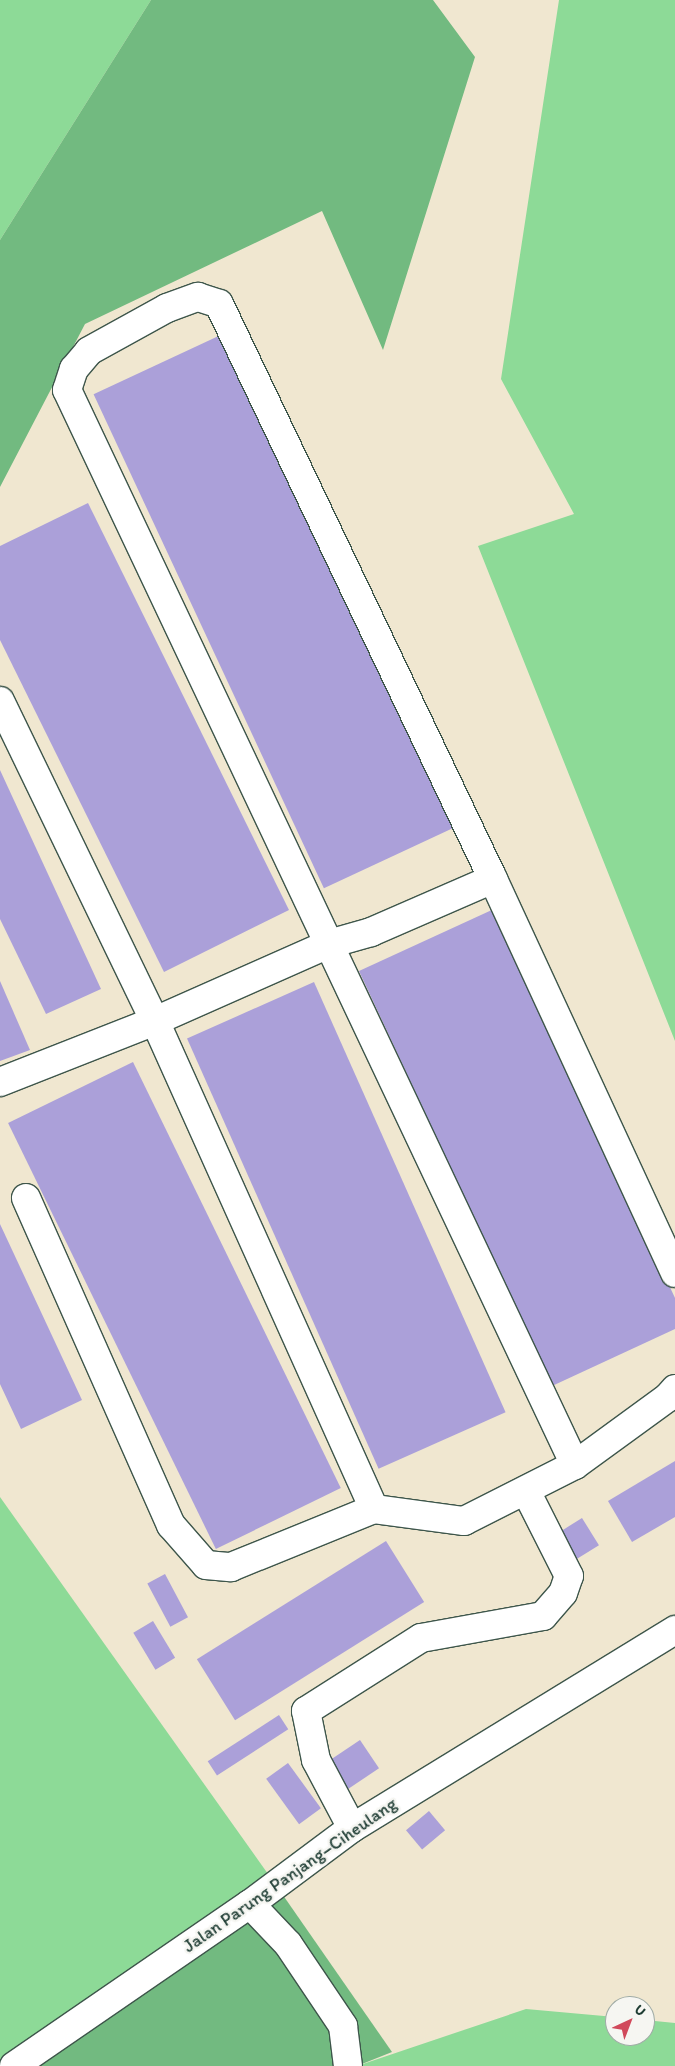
<!DOCTYPE html>
<html>
<head>
<meta charset="utf-8">
<style>
	body { margin:0 }
	#map { position:relative; width:675px; height:2066px; overflow:hidden; background:#f0e7d0; font-family:Itim,sans-serif }
	div>[style] { position:absolute }
	[style*='--x'] { left:calc(var(--x)*1px); top:calc(var(--y)*1px); width:calc(var(--w)*1px); rotate:calc(var(--a)*1deg) }
	.green>* { inset:0; background:#8dda97 }
	.forest>* { inset:0; background:#72ba80 }
	.building>* { inset:0; background:#aba0d9; transform-origin:0 0 }
	.roads { filter:drop-shadow(1px 0 #3e564b) drop-shadow(-1px 0 #3e564b) drop-shadow(0 1px #3e564b) drop-shadow(0 -1px #3e564b) }
	.minor>* { height:28px; margin:-14px; padding:0 14px; transform-origin:14px; border-radius:14px; background:#fff }
	span { translate:-50% -50%; white-space:nowrap; text-align:center; line-height:1.15; -webkit-text-stroke:5px #f6f6f2; paint-order:stroke }
	.street-label { font-size:18px; color:#1f3d34 }
	.north { position:absolute; left:605px; top:1996px; width:50px; height:50px; box-sizing:border-box; background:#f6f6f2; border:1px solid #a0aca6; border-radius:50%; rotate:43deg; font-size:14px; font-weight:700; line-height:20px; text-align:center; color:#1f3d34 }
	.north::after { content:''; display:block; margin:auto; width:18px; height:22px; background:#d1495b; clip-path:polygon(50% 0,100% 100%,50% 72%,0 100%) }
</style>
</head>
<body>
<div id="map">
	<div class="green">
		<div style="clip-path:polygon(0 0,151px 0,0 240px)"></div>
		<div style="clip-path:polygon(559px 0,675px 0,675px 1041px,478px 546px,574px 514px,501px 379px)"></div>
		<div style="clip-path:polygon(0 1497px,278px 1888px,17px 2066px,0 2066px)"></div>
		<div style="clip-path:polygon(526px 2009px,615px 2017px,615px 2036px,645px 2036px,645px 2020px,675px 2023px,675px 2066px,357px 2066px)"></div>
	</div>
	<div class="forest">
		<div style="clip-path:polygon(151px 0,433px 0,475px 57px,383px 350px,322px 211px,85px 324px,0 487px,0 240px)"></div>
		<div style="clip-path:polygon(278px 1888px,392px 2052px,357px 2066px,17px 2066px)"></div>
	</div>
	<div class="building">
		<div style="left:225px;top:333px;width:545px;height:145px;rotate:65deg"></div>
		<div style="clip-path:polygon(88px 503px,289px 910px,164px 972px,0 640px,0 546px)"></div>
		<div style="clip-path:polygon(0 770px,101px 989px,46px 1014px,0 919px)"></div>
		<div style="clip-path:polygon(494px 909px,675px 1298px,675px 1329px,552px 1386px,359px 971px)"></div>
		<div style="clip-path:polygon(0 981px,30px 1050px,0 1061px)"></div>
		<div style="left:314px;top:982px;width:471px;height:139px;rotate:66deg"></div>
		<div style="left:133px;top:1062px;width:474px;height:139px;rotate:64deg"></div>
		<div style="clip-path:polygon(0 1224px,82px 1400px,21px 1429px,0 1384px)"></div>
		<div style="clip-path:polygon(675px 1461px,675px 1517px,632px 1542px,608px 1501px)"></div>
		<div style="left:582px;top:1518px;width:32px;height:31px;rotate:58deg"></div>
		<div style="left:386px;top:1541px;width:72px;height:223px;rotate:58deg"></div>
		<div style="left:165px;top:1574px;width:49px;height:20px;rotate:62deg"></div>
		<div style="left:153px;top:1621px;width:43px;height:23px;rotate:59deg"></div>
		<div style="left:279px;top:1715px;width:17px;height:85px;rotate:57deg"></div>
		<div style="left:360px;top:1740px;width:34px;height:40px;rotate:56deg"></div>
		<div style="left:288px;top:1763px;width:56px;height:27px;rotate:54deg"></div>
		<div style="left:429px;top:1811px;width:25px;height:30px;rotate:50deg"></div>
	</div>
	<div class="roads">
		<div class="minor">
			<div style="--x:0;--y:701;--w:356;--a:64.2"></div>
			<div style="--x:155;--y:1021;--w:535;--a:65.83"></div>
			<div style="--x:0;--y:1082;--w:167;--a:-21.5"></div>
			<div style="--x:155;--y:1021;--w:190;--a:-23.9"></div>
			<div style="--x:329;--y:944;--w:44;--a:-15.9"></div>
			<div style="--x:371;--y:932;--w:133;--a:-23.5"></div>
			<div style="--x:26;--y:1198;--w:358;--a:66.1"></div>
			<div style="--x:171;--y:1525;--w:53;--a:48.8"></div>
			<div style="--x:206;--y:1565;--w:25;--a:5"></div>
			<div style="--x:231;--y:1567;--w:154;--a:-22.1"></div>
			<div style="--x:374;--y:1509;--w:91;--a:7.6"></div>
			<div style="--x:464;--y:1521;--w:124;--a:-26.8"></div>
			<div style="--x:575;--y:1465;--w:114;--a:-36.1"></div>
			<div style="--x:667;--y:1398;--w:12;--a:-48"></div>
			<div style="--x:575;--y:1465;--w:1189;--a:-115.29"></div>
			<div style="--x:67;--y:390;--w:22;--a:-72"></div>
			<div style="--x:74;--y:369;--w:23;--a:-50"></div>
			<div style="--x:89;--y:351;--w:89;--a:-28.9"></div>
			<div style="--x:167;--y:308;--w:33;--a:-20"></div>
			<div style="--x:198;--y:297;--w:22;--a:18"></div>
			<div style="--x:219;--y:304;--w:637;--a:64.52"></div>
			<div style="--x:493;--y:879;--w:434;--a:65.2"></div>
			<div style="--x:352;--y:1828;--w:77;--a:-117.9"></div>
			<div style="--x:316;--y:1760;--w:50;--a:-101.5"></div>
			<div style="--x:306;--y:1711;--w:136;--a:-32.4"></div>
			<div style="--x:421;--y:1638;--w:124;--a:-10.2"></div>
			<div style="--x:543;--y:1616;--w:30;--a:-49"></div>
			<div style="--x:563;--y:1593;--w:18;--a:-71"></div>
			<div style="--x:569;--y:1576;--w:95;--a:-116.8"></div>
			<div style="--x:250;--y:1904;--w:55;--a:46.5"></div>
			<div style="--x:288;--y:1944;--w:99;--a:56.1"></div>
			<div style="--x:343;--y:2026;--w:40;--a:82.9"></div>
			<div style="--x:14;--y:2066;--w:286;--a:-34.5"></div>
			<div style="--x:250;--y:1904;--w:127;--a:-36.7"></div>
			<div style="--x:352;--y:1828;--w:379;--a:-31.5"></div>
		</div>
	</div>
	<div class="street-label">
		<span style="left:290px;top:1875px;rotate:-35deg">Jalan Parung Panjang–Ciheulang</span>
	</div>
	<div class="north">U</div>
</div>
</body>
</html>
